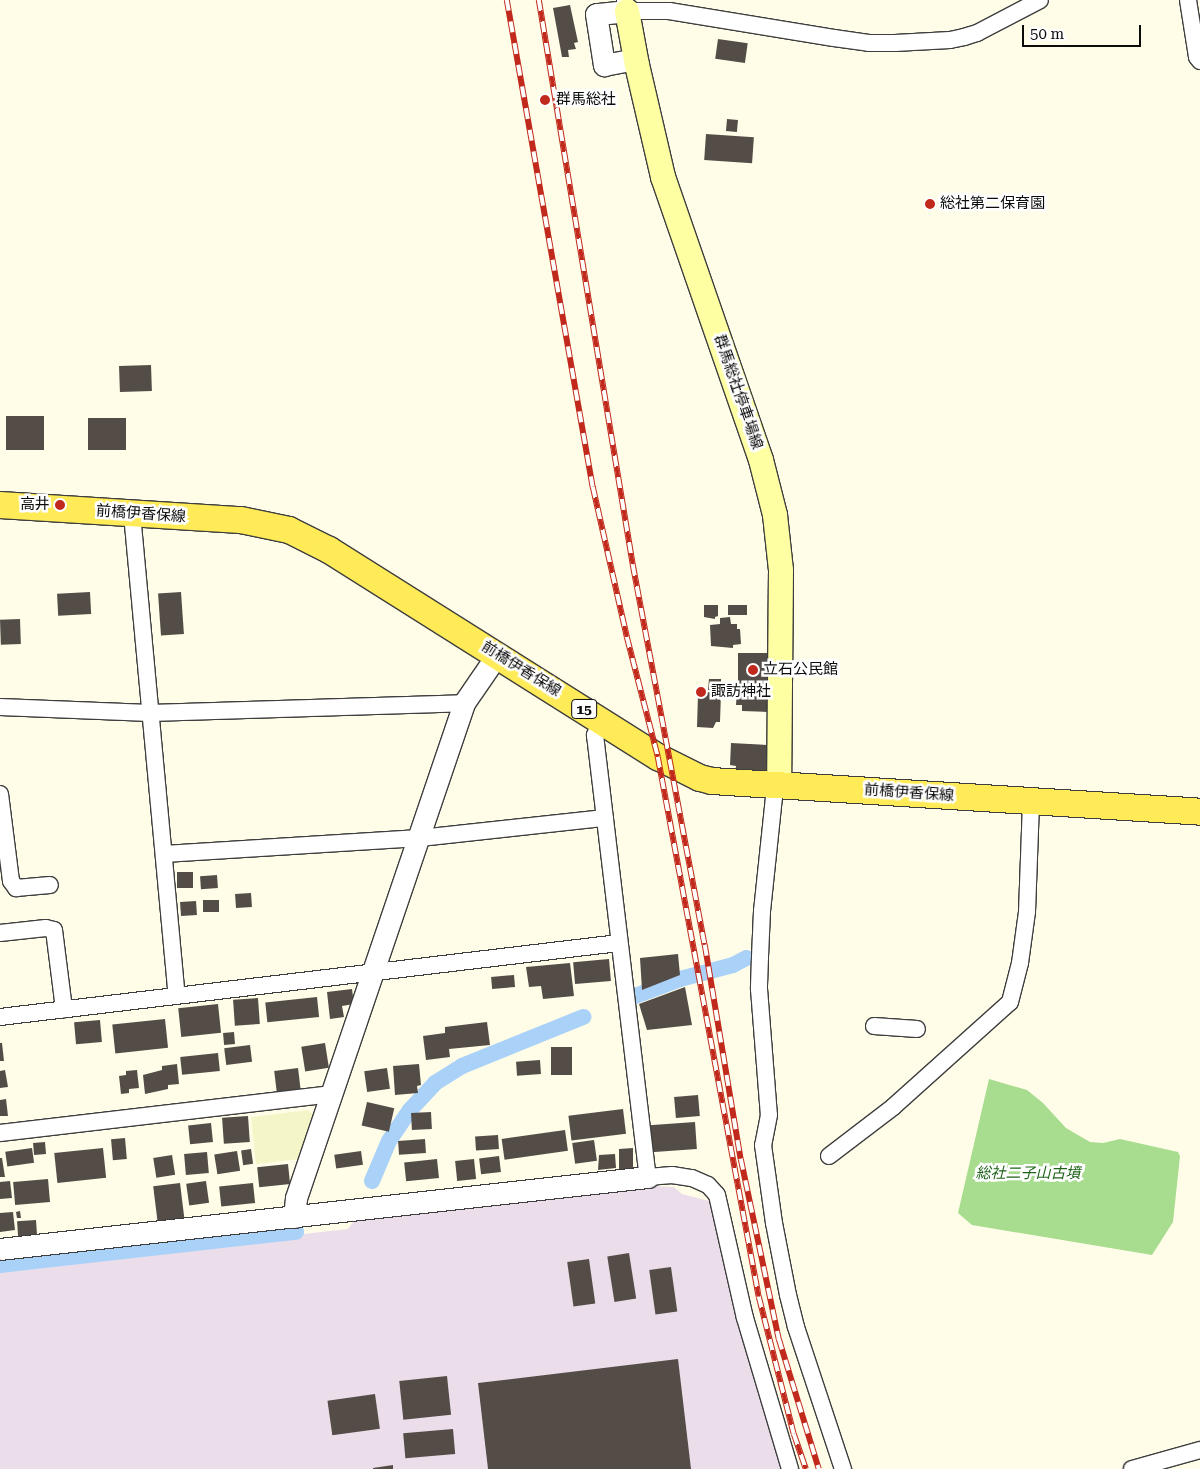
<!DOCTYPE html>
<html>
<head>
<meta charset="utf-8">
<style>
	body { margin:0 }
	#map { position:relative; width:1200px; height:1469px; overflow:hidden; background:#fffde8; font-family:"Roboto Serif","Noto Sans JP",serif }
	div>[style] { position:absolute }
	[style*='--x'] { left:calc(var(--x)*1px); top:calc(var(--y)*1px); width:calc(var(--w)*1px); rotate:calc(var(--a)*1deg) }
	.industrial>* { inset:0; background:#ebdeea }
	.farmland>* { inset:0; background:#f4f6c7 }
	.forest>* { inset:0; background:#a8dc8f }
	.canal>* { height:16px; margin:-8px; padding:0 8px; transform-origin:8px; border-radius:8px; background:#aad2f9 }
	.building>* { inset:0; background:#544d47; transform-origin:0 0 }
	.roads { filter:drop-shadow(1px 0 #3e3e3e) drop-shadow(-1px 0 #3e3e3e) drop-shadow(0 1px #3e3e3e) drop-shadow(0 -1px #3e3e3e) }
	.minor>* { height:16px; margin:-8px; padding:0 8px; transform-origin:8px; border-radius:8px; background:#fff }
	.tertiary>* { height:21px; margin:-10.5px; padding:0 10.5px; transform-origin:10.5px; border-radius:10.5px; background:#fff }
	.secondary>* { height:24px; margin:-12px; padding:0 12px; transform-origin:12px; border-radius:12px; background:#feffa3 }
	.primary>* { height:26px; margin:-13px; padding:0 13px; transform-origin:13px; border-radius:13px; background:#ffeb58 }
	.rail>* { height:5.5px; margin-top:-2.75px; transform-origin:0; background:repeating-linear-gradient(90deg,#fff 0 11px,#c1291c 0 22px); box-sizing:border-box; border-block:1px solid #c1291c }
	.dots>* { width:14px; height:14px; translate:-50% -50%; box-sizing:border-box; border:2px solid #fff; border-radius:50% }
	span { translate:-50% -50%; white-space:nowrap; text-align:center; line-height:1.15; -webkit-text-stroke:5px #fff; paint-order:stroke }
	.shield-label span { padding:1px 4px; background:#fff; border:1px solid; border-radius:4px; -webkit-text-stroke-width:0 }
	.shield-label { font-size:14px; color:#0b0b0b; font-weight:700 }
	.poi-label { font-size:15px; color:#0b0b0b }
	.left { translate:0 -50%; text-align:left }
	.right { translate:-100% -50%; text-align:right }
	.street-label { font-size:15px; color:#0b0b0b }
	.park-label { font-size:15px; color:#1f6519; font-style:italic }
	.scale { position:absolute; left:1022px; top:25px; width:119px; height:22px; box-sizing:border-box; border:2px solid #0b0b0b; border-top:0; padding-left:6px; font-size:15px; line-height:18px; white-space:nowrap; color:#0b0b0b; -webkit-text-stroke:4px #fff; paint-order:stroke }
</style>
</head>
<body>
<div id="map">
	<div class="industrial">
		<div style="clip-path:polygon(652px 1186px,674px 1187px,682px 1194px,713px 1202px,782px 1469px,0 1469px,0 1268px,348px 1229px,354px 1221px)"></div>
	</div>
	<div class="farmland">
		<div style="clip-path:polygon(308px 1110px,315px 1116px,299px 1159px,256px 1164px,251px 1117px)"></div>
	</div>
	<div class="forest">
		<div style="clip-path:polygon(989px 1079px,1027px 1090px,1043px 1103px,1066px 1128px,1090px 1142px,1103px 1143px,1120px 1139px,1178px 1152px,1180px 1156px,1173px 1222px,1152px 1255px,972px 1225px,958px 1213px)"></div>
	</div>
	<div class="canal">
		<div style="--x:630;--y:998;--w:53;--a:-20.8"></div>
		<div style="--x:680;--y:979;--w:55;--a:-14.8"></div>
		<div style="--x:733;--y:965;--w:15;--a:-28"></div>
		<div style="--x:372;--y:1181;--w:43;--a:-67"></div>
		<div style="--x:389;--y:1141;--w:37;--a:-56"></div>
		<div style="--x:410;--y:1110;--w:37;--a:-47"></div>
		<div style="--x:435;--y:1083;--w:32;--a:-32"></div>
		<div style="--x:462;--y:1066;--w:131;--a:-22"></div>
		<div style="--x:0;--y:1265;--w:298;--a:-6.4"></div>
	</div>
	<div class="building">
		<div style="clip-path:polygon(570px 5px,578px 42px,574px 43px,576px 49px,568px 50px,569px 57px,562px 57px,553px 8px)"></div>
		<div style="left:718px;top:39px;width:30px;height:20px;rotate:8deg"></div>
		<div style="left:727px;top:119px;width:11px;height:12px;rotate:5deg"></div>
		<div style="left:706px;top:134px;width:48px;height:26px;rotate:4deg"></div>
		<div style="left:151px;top:365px;width:26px;height:32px;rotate:88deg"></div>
		<div style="left:44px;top:416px;width:34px;height:38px;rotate:90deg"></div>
		<div style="left:88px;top:418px;width:38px;height:32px"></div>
		<div style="left:90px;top:592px;width:22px;height:33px;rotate:87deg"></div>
		<div style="left:181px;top:592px;width:42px;height:23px;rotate:86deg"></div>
		<div style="clip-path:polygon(704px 605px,718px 605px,718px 616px,715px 617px,715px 619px,704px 617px)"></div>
		<div style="left:728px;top:605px;width:19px;height:10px"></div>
		<div style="clip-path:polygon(730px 617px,731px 624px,737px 624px,737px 629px,740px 629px,741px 644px,733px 645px,733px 648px,711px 646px,710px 625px,720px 624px,720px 618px)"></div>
		<div style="left:20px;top:619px;width:25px;height:20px;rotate:88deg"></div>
		<div style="left:738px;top:653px;width:30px;height:34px"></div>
		<div style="clip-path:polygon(709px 679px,721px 679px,721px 691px,708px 690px)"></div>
		<div style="clip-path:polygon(737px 689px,768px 689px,768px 712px,742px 711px,742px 705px,736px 705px)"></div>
		<div style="clip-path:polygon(705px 692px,721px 693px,720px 722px,716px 722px,713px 728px,697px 727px,698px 694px)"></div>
		<div style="clip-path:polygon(731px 743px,769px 745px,769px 777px,735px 776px,736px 766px,730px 765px)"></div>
		<div style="left:177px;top:872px;width:16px;height:16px"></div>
		<div style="left:217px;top:875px;width:13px;height:17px;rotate:86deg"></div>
		<div style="left:251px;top:893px;width:14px;height:16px;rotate:86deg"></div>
		<div style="left:203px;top:900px;width:16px;height:12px"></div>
		<div style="left:196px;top:901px;width:14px;height:16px;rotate:86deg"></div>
		<div style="clip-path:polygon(678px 954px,680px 975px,642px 990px,640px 958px)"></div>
		<div style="left:609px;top:959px;width:22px;height:36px;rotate:85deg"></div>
		<div style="clip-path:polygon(570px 963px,574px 996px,543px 999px,541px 986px,529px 987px,526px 967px)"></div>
		<div style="left:514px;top:975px;width:12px;height:23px;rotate:85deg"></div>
		<div style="clip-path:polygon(685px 987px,692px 1025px,647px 1030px,639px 1004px)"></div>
		<div style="clip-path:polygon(352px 989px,354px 1004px,342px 1006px,344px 1017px,330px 1019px,327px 992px)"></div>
		<div style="left:317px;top:997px;width:20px;height:52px;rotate:84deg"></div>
		<div style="left:258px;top:998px;width:26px;height:25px;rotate:86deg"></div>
		<div style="left:218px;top:1004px;width:29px;height:40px;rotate:84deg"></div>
		<div style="left:165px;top:1019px;width:29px;height:53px;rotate:84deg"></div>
		<div style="left:100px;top:1020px;width:22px;height:26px;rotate:85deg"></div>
		<div style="clip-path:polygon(487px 1022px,490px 1045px,449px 1049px,450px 1057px,426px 1060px,423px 1036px,445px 1033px,445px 1027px)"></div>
		<div style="left:234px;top:1032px;width:12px;height:11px;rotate:85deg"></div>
		<div style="clip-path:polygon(0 1043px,2px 1043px,4px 1061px,0 1061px)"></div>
		<div style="left:325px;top:1043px;width:25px;height:24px;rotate:81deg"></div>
		<div style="left:250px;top:1045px;width:17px;height:26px;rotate:83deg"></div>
		<div style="left:551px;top:1047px;width:21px;height:28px"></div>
		<div style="left:218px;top:1053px;width:18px;height:38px;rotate:84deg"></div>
		<div style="left:540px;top:1060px;width:14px;height:24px;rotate:86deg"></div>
		<div style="clip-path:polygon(177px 1064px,179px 1084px,168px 1085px,168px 1089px,145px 1094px,143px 1075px,162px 1070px,162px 1066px)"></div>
		<div style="clip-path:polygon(419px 1064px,421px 1085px,417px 1086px,418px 1093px,395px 1095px,393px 1066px)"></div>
		<div style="left:298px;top:1068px;width:25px;height:24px;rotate:83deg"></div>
		<div style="left:387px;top:1068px;width:21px;height:23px;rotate:82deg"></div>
		<div style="clip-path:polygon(5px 1070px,8px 1087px,0 1088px,0 1071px)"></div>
		<div style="clip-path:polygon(137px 1070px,139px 1088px,129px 1089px,129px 1093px,121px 1094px,119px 1076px,126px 1075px,126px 1071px)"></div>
		<div style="left:698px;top:1095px;width:21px;height:24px;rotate:85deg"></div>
		<div style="clip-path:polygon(6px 1099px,8px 1116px,0 1116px,0 1100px)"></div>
		<div style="left:367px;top:1102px;width:28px;height:24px;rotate:13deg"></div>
		<div style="left:623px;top:1109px;width:25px;height:55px;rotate:83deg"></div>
		<div style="left:431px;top:1112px;width:17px;height:20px;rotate:87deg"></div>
		<div style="left:248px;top:1116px;width:26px;height:26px;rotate:86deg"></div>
		<div style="left:695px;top:1122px;width:27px;height:46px;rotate:86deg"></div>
		<div style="left:211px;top:1123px;width:19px;height:23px;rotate:84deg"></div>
		<div style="left:565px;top:1130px;width:21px;height:64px;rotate:82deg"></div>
		<div style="left:498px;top:1135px;width:14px;height:23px;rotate:86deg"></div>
		<div style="left:125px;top:1138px;width:21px;height:14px;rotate:85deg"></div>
		<div style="left:425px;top:1139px;width:14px;height:27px;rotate:86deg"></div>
		<div style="left:594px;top:1140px;width:21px;height:22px;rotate:82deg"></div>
		<div style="left:45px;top:1142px;width:12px;height:12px;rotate:85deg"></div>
		<div style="left:32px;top:1148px;width:15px;height:27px;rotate:82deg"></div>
		<div style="left:103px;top:1148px;width:30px;height:49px;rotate:84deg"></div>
		<div style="clip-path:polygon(633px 1148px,633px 1168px,619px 1171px,619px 1149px)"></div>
		<div style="left:251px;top:1149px;width:15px;height:10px;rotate:82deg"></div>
		<div style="left:237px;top:1151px;width:20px;height:23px;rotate:81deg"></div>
		<div style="left:361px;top:1151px;width:14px;height:27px;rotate:82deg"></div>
		<div style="left:207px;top:1152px;width:21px;height:23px;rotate:85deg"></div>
		<div style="clip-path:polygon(615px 1154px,616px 1168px,598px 1170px,599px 1155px)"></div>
		<div style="left:172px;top:1155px;width:20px;height:19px;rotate:81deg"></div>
		<div style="left:499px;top:1156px;width:16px;height:20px;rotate:83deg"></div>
		<div style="clip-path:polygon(0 1158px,2px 1158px,5px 1177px,0 1177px)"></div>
		<div style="left:437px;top:1159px;width:19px;height:33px;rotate:84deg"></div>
		<div style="left:474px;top:1159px;width:20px;height:19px;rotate:84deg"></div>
		<div style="left:288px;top:1164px;width:20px;height:31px;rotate:84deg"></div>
		<div style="left:48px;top:1179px;width:23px;height:35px;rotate:85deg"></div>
		<div style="clip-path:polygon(10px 1181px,12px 1198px,0 1199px,0 1182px)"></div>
		<div style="left:206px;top:1181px;width:22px;height:20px;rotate:82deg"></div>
		<div style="left:180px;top:1183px;width:35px;height:27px;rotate:83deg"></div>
		<div style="left:253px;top:1183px;width:20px;height:34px;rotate:84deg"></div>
		<div style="clip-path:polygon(20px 1211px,21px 1218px,17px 1218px,16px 1212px)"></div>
		<div style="clip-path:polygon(13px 1212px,15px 1230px,0 1232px,0 1213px)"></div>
		<div style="left:36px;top:1220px;width:15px;height:19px;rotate:86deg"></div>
		<div style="left:629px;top:1253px;width:46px;height:22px;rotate:81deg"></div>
		<div style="left:589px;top:1259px;width:45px;height:22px;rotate:82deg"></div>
		<div style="left:671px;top:1267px;width:45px;height:22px;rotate:82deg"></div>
		<div style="clip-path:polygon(678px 1359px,691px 1469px,488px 1469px,478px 1383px)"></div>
		<div style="left:447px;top:1376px;width:39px;height:48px;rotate:84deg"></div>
		<div style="left:375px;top:1394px;width:35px;height:48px;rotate:82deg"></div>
		<div style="left:453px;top:1429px;width:25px;height:50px;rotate:85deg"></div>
		<div style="clip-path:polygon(393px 1465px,393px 1469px,373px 1469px,373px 1468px)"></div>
	</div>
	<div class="roads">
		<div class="minor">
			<div style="--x:1188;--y:0;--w:58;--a:81"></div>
			<div style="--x:1197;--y:57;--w:5;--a:53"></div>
			<div style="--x:625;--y:2;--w:9;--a:77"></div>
			<div style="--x:627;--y:11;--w:42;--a:0"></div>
			<div style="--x:669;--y:11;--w:167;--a:9.3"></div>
			<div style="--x:834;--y:38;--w:35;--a:8"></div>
			<div style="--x:869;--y:43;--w:26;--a:0"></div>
			<div style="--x:895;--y:43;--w:55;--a:-3.1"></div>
			<div style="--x:950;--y:40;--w:14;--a:-12"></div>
			<div style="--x:964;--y:37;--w:14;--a:-17"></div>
			<div style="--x:977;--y:33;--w:71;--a:-27.6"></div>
			<div style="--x:132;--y:514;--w:483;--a:84.7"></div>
			<div style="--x:0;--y:707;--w:150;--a:2.3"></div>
			<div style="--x:150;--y:713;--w:314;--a:-1.8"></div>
			<div style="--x:602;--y:720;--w:17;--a:115"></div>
			<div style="--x:595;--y:735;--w:445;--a:83.2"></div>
			<div style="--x:648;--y:1177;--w:24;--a:-5"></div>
			<div style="--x:672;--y:1175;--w:20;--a:9"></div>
			<div style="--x:692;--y:1178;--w:17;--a:24"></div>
			<div style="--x:708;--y:1185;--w:13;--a:48"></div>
			<div style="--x:717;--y:1195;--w:126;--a:77.2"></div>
			<div style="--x:745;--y:1318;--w:158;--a:73.4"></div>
			<div style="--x:779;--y:785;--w:13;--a:113"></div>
			<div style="--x:774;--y:797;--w:115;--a:96"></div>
			<div style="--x:762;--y:911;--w:46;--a:92.5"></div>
			<div style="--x:760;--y:957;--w:32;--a:92"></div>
			<div style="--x:759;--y:989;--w:126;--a:85.5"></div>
			<div style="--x:769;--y:1115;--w:31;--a:101"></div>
			<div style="--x:763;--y:1145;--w:79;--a:82"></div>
			<div style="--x:774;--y:1223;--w:73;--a:79"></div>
			<div style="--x:788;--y:1295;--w:33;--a:76"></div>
			<div style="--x:796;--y:1327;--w:150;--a:71.7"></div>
			<div style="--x:0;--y:794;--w:88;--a:82.8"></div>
			<div style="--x:11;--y:881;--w:9;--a:54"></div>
			<div style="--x:16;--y:888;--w:34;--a:-5"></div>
			<div style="--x:164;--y:854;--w:256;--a:-3.6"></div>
			<div style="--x:420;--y:838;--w:186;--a:-6.2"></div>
			<div style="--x:0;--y:933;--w:46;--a:-6.2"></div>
			<div style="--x:46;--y:928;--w:8;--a:14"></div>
			<div style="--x:54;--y:930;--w:80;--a:82.8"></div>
			<div style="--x:0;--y:1017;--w:623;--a:-6.82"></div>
			<div style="--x:874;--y:1026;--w:43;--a:4"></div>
			<div style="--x:0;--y:1133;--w:333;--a:-6.7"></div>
			<div style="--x:829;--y:1156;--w:81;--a:-37.4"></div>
			<div style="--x:893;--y:1107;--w:157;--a:-41.9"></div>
			<div style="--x:1010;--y:1002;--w:40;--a:-75.6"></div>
			<div style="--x:1020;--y:963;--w:51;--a:-82.2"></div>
			<div style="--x:1027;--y:912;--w:111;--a:-87.9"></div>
			<div style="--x:1132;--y:1469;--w:71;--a:-15.6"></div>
		</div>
		<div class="tertiary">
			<div style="--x:627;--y:11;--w:31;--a:174"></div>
			<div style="--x:596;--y:14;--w:52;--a:81.1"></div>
			<div style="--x:604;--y:65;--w:33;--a:-11"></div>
			<div style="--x:294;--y:1217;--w:19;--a:-84"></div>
			<div style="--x:296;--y:1198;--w:523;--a:-71.25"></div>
			<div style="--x:464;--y:703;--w:58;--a:-55.5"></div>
			<div style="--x:0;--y:1249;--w:652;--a:-6.34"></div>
		</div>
		<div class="secondary">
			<div style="--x:627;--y:11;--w:55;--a:79.5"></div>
			<div style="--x:637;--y:65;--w:115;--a:76.9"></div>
			<div style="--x:663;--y:177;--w:299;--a:70.9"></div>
			<div style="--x:761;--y:460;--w:57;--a:75.7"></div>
			<div style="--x:775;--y:515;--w:55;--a:83.8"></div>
			<div style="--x:781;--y:570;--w:215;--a:90.5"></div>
		</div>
		<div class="primary">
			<div style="--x:0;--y:505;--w:241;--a:3.6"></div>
			<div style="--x:241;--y:520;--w:49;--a:11.8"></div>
			<div style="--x:289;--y:530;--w:45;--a:26.6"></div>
			<div style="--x:329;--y:550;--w:389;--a:32.2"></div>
			<div style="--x:658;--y:757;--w:47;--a:26.6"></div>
			<div style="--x:700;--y:778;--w:12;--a:14"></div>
			<div style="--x:712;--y:781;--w:489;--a:3.6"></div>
		</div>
	</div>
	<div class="rail">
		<div style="--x:507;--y:0;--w:495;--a:80"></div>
		<div style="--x:593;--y:487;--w:154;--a:77.2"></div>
		<div style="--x:627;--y:637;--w:124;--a:75.5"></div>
		<div style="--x:658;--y:757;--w:549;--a:79.41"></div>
		<div style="--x:759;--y:1297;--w:141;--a:75.7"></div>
		<div style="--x:794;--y:1434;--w:37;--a:71"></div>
		<div style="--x:539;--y:0;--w:573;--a:80.55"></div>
		<div style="--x:633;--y:565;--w:387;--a:79.3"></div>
		<div style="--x:705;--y:945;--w:217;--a:80.5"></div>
		<div style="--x:741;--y:1159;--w:184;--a:78.1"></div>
		<div style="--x:779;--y:1339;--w:136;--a:72.9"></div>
	</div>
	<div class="dots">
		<div style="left:545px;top:100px;background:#c1291c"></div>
		<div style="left:930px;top:204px;background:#c1291c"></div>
		<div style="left:60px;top:505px;background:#c1291c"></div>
		<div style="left:753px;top:670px;background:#c1291c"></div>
		<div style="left:701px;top:692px;background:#c1291c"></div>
	</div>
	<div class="shield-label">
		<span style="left:584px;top:709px">15</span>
	</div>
	<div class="poi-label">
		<span class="left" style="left:556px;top:100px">群馬総社</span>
		<span class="left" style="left:940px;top:204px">総社第二保育園</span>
		<span class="right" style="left:50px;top:505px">高井</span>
		<span class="left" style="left:763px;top:670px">立石公民館</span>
		<span class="left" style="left:711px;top:692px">諏訪神社</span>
	</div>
	<div class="street-label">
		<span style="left:738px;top:392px;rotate:71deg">群馬総社停車場線</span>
		<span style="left:141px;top:514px;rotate:4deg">前橋伊香保線</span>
		<span style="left:521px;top:669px;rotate:32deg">前橋伊香保線</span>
		<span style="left:909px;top:793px;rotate:4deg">前橋伊香保線</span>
	</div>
	<div class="park-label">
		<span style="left:1028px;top:1174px">総社二子山古墳</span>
	</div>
	<div class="scale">50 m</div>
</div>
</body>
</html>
